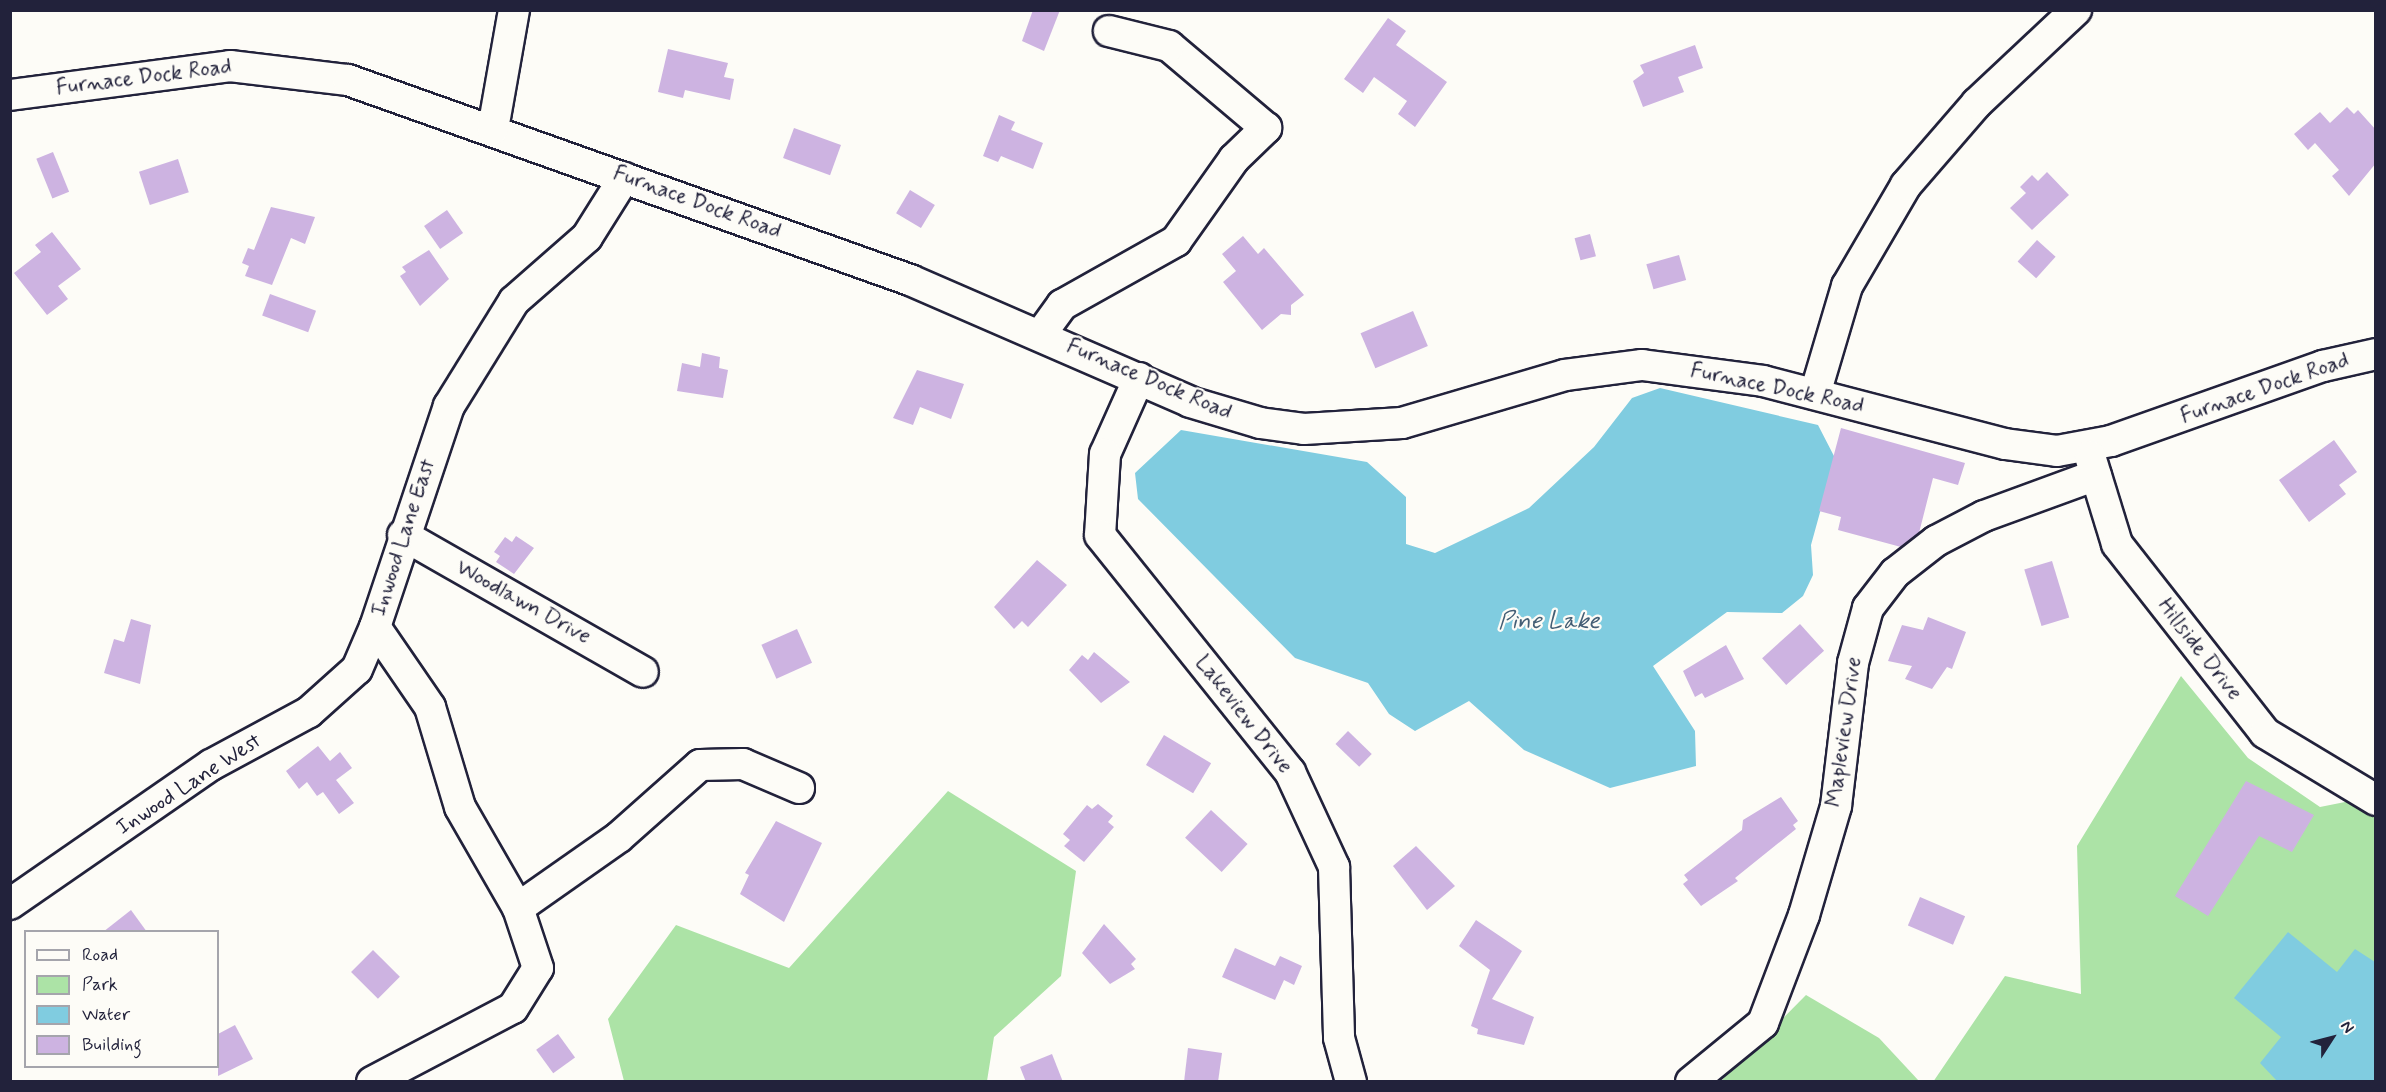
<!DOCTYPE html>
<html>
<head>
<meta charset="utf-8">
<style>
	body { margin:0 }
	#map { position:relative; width:2386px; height:1092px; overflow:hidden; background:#fdfcf7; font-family:Mynerve,sans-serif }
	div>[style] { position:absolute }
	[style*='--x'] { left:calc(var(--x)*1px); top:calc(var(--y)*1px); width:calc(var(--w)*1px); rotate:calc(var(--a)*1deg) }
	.green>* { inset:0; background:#ace3a6 }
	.water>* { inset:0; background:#80cce0 }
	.building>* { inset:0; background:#cdb3e1; transform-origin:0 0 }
	.roads { filter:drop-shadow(2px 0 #22223b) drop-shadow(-2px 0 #22223b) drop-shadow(0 2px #22223b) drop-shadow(0 -2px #22223b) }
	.minor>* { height:30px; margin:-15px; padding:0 15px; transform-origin:15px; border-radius:15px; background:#fdfcf7 }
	span { translate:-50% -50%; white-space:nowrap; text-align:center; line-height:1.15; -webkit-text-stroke:4.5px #fdfcf7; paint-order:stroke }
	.street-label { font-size:22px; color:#22223b }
	.water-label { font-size:24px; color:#435e75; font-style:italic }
	.frame { position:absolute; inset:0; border:12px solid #22223b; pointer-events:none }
	.legend { position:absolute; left:24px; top:930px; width:195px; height:138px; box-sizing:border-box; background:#fdfcf7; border:2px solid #a5a5ac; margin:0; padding:8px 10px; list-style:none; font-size:18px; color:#22223b }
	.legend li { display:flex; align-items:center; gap:12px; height:30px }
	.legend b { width:30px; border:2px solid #a5a5ac }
	.north { position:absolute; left:2302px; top:1008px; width:60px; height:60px; -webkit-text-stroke:4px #fdfcf7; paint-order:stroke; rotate:54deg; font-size:16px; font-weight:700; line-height:24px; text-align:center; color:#22223b }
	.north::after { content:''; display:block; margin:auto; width:21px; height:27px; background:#22223b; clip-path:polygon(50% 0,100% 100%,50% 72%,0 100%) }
</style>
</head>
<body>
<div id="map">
	<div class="green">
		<div style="clip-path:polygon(2181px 676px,2248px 758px,2320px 807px,2350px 801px,2375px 815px,2375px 1081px,1933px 1082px,2005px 976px,2081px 994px,2077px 846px)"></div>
		<div style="clip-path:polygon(948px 791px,1076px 871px,1061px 976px,994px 1037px,987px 1081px,624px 1081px,608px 1019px,676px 925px,789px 968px)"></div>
		<div style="clip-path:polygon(1806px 995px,1879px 1038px,1919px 1081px,1720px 1082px)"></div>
	</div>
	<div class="water">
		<div style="clip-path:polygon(1660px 388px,1818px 425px,1835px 458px,1811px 545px,1813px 575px,1803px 596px,1782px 613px,1727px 612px,1653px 666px,1695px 731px,1696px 766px,1610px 788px,1524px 750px,1469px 701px,1415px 731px,1389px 714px,1368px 683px,1295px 658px,1138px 499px,1135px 473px,1181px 430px,1367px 462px,1406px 497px,1406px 544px,1435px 553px,1529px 508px,1594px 447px,1632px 398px)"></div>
		<div style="clip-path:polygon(2288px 932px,2337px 972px,2355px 949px,2375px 962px,2375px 1081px,2277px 1081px,2260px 1063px,2281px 1037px,2234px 998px)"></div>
	</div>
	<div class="building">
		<div style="clip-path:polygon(1033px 10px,1060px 10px,1044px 51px,1022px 41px)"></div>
		<div style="clip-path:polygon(1388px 18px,1406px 31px,1396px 45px,1447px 82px,1415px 127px,1398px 114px,1407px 101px,1374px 77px,1363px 93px,1344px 79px)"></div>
		<div style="clip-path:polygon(1695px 45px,1703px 68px,1678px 77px,1684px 92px,1643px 107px,1633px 81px,1644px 73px,1640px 65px)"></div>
		<div style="clip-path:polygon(668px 49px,728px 63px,724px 77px,734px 79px,730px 100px,685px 90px,683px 98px,658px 92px)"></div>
		<div style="clip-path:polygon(2347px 107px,2354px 114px,2358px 110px,2376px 130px,2376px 163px,2349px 196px,2332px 176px,2339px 170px,2315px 143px,2308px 150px,2294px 134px,2320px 112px,2330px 123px)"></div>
		<div style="clip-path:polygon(999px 115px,1015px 122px,1011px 130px,1043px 143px,1033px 169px,1001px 156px,998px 162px,983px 156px)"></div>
		<div style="left:794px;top:128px;width:50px;height:32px;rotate:20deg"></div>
		<div style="left:53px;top:152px;width:43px;height:18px;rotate:68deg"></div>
		<div style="left:178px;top:159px;width:35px;height:41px;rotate:72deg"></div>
		<div style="clip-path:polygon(2047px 172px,2069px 195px,2032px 230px,2010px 208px,2026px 193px,2020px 187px,2032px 175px,2038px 181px)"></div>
		<div style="left:910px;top:190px;width:29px;height:27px;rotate:31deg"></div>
		<div style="clip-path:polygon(271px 207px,315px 217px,305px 244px,291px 238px,272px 285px,245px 276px,249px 266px,242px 263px,248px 248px,254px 250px)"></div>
		<div style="left:447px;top:210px;width:28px;height:28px;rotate:55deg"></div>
		<div style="clip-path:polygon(52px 232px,81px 269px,58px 286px,68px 299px,47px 315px,14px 273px,41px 252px,35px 245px)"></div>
		<div style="left:1590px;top:234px;width:23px;height:16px;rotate:75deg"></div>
		<div style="clip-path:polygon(1243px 236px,1258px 254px,1264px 248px,1304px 295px,1291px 305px,1291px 315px,1281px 314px,1262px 330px,1223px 282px,1236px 271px,1222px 254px)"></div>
		<div style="left:2037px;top:240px;width:25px;height:29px;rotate:42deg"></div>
		<div style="clip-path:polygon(429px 250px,449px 279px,420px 306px,400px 276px,406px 272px,402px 267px)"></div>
		<div style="left:1679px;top:255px;width:26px;height:34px;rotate:74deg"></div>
		<div style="left:270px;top:294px;width:49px;height:23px;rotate:20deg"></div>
		<div style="left:1413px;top:311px;width:38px;height:57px;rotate:67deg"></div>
		<div style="clip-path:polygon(702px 353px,720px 357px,719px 368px,728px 370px,723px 398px,677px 391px,682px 363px,700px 367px)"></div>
		<div style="clip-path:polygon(917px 370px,964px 384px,951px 419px,920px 407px,913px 425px,893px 418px)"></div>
		<div style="clip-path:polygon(1841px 428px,1965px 463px,1958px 485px,1933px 478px,1919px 533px,1901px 547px,1838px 530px,1841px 517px,1819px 511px)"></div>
		<div style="clip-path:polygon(2334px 440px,2357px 472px,2339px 485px,2346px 494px,2309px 522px,2279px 480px)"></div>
		<div style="clip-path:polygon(516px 536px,534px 548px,514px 574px,496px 562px,500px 556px,494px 552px,505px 537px,512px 542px)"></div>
		<div style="clip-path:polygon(1037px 560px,1067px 585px,1028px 627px,1022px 621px,1014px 629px,994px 607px)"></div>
		<div style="left:2052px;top:561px;width:59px;height:29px;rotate:73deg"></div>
		<div style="clip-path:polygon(1928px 617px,1966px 632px,1952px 669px,1947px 667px,1932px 689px,1905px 679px,1912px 666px,1888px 661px,1902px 625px,1923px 630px)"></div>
		<div style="clip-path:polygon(131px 619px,151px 625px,140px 684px,104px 673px,114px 639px,124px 642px)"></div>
		<div style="left:1800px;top:624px;width:36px;height:51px;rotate:48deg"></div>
		<div style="left:797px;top:629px;width:37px;height:39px;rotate:66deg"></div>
		<div style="clip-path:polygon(1726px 645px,1744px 679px,1705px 698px,1702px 693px,1695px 697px,1683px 671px)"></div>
		<div style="clip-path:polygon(1094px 652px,1130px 682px,1101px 703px,1069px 670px,1082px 655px,1088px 660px)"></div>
		<div style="left:1348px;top:731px;width:33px;height:18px;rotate:44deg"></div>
		<div style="left:1164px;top:735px;width:55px;height:35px;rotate:31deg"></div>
		<div style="clip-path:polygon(318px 746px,330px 761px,340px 752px,352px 768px,336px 780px,354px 803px,339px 814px,323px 792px,317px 796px,307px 782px,299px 789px,286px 771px)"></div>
		<div style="clip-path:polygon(2246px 781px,2314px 815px,2292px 852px,2259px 836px,2208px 916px,2175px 896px)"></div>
		<div style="clip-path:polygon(1781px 797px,1798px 821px,1793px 825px,1796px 829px,1735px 878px,1738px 881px,1701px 906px,1683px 884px,1688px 880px,1684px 875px,1742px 830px,1743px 820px)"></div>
		<div style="clip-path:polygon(1098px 804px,1113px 816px,1108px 822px,1114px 827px,1084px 862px,1064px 846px,1070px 840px,1063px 834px,1087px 805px,1092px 809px)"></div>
		<div style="left:1211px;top:810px;width:50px;height:38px;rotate:43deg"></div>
		<div style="clip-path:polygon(776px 821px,822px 843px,784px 922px,740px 894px,749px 875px,745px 873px)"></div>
		<div style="clip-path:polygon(1416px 846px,1455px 886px,1427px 910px,1393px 866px)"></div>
		<div style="left:1920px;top:897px;width:49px;height:31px;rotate:23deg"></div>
		<div style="clip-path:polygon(131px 910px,147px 932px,103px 932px)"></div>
		<div style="clip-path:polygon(1476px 920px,1522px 951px,1492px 999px,1534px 1017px,1524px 1045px,1477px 1034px,1478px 1029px,1471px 1026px,1490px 970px,1459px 946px)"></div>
		<div style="clip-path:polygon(1104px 924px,1136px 959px,1131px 964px,1135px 969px,1110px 984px,1082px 953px)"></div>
		<div style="clip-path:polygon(1235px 948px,1275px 966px,1280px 956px,1302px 966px,1294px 985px,1284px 980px,1275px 1000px,1222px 977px)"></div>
		<div style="left:373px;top:950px;width:38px;height:31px;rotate:45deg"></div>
		<div style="clip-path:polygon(235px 1025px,253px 1059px,218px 1076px,218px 1034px)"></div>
		<div style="left:558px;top:1034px;width:29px;height:27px;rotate:54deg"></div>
		<div style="clip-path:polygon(1188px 1048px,1222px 1053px,1218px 1082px,1184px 1082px)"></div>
		<div style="clip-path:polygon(1052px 1054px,1063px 1082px,1026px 1082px,1020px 1067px)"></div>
	</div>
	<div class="roads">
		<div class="minor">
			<div style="--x:10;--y:95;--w:222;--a:-7.5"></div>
			<div style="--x:230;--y:66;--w:119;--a:6.8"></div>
			<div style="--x:348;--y:80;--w:597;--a:19.59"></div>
			<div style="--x:910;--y:280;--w:305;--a:23.5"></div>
			<div style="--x:1190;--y:402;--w:73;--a:16.7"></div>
			<div style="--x:1260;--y:423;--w:44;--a:7.8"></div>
			<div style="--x:1304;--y:429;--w:98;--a:-3.5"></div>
			<div style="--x:1402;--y:423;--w:170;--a:-16.4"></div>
			<div style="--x:1565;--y:375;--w:78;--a:-7.4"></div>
			<div style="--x:1642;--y:365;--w:122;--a:7.5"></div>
			<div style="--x:1763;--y:381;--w:250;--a:14.6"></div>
			<div style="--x:2005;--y:444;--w:52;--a:7.7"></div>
			<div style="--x:2057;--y:451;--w:55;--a:-10.5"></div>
			<div style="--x:2111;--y:441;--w:225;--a:-19.5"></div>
			<div style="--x:2323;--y:366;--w:54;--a:-12.8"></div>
			<div style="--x:493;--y:129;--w:121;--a:-80"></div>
			<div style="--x:1041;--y:334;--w:36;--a:-54"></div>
			<div style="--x:1062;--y:305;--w:131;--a:-29.3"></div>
			<div style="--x:1176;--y:241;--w:100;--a:-54.7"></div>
			<div style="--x:1234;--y:159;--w:45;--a:-44.1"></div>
			<div style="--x:1266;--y:128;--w:127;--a:-139.8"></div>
			<div style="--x:1169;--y:46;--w:62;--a:-166"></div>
			<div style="--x:1139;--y:378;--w:83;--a:114.1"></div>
			<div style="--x:1105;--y:454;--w:81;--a:93.5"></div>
			<div style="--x:1100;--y:535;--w:304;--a:51.3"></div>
			<div style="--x:1290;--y:772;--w:105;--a:65.1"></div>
			<div style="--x:1334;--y:867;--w:171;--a:88.3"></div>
			<div style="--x:1339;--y:1038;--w:46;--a:74.7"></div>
			<div style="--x:1815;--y:394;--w:113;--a:-73.5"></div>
			<div style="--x:1847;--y:286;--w:117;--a:-59.7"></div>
			<div style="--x:1906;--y:185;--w:108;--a:-49.1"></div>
			<div style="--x:1977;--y:103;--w:136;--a:-43.2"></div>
			<div style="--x:2090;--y:456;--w:92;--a:72.9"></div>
			<div style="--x:2117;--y:544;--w:240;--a:51.9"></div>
			<div style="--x:2265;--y:733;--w:130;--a:31.1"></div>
			<div style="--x:403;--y:535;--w:276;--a:29.7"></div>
			<div style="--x:10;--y:904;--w:244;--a:-34.7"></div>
			<div style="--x:211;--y:765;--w:111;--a:-28.4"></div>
			<div style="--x:309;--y:712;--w:64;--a:-41.9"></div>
			<div style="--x:357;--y:669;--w:46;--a:-66.8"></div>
			<div style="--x:518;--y:908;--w:123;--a:-35.1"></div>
			<div style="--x:619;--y:837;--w:108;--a:-41.6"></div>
			<div style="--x:700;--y:765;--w:43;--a:-1.3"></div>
			<div style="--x:743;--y:764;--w:61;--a:23.2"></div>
			<div style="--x:372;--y:1082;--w:159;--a:-27.7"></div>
			<div style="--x:513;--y:1008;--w:47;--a:-58"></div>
			<div style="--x:538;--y:968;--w:63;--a:-108.4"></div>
			<div style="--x:518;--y:908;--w:116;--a:-119.9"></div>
			<div style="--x:460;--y:807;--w:104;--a:-106.7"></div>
			<div style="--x:430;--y:707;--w:97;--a:-124.5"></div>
			<div style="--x:375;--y:627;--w:233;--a:-71.5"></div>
			<div style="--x:449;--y:406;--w:123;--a:-58.2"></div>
			<div style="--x:514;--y:301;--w:97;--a:-41.2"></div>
			<div style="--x:587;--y:237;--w:70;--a:-57.9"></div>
			<div style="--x:1691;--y:1082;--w:93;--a:-39.3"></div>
			<div style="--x:1763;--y:1023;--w:116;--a:-69.2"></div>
			<div style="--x:1804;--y:915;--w:114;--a:-73.6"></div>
			<div style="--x:1836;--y:806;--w:144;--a:-83.2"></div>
			<div style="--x:1853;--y:663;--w:57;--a:-74.7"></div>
			<div style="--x:1868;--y:608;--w:44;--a:-52.4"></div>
			<div style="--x:1895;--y:573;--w:52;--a:-38"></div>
			<div style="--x:1936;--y:541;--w:54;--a:-27.5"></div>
			<div style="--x:1984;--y:516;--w:119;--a:-20.1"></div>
		</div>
	</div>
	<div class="street-label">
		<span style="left:144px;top:78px;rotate:-7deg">Furnace Dock Road</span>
		<span style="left:697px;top:203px;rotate:20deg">Furnace Dock Road</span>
		<span style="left:1149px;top:380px;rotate:23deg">Furnace Dock Road</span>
		<span style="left:1777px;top:389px;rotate:12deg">Furnace Dock Road</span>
		<span style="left:2265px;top:389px;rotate:-19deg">Furnace Dock Road</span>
		<span style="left:404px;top:538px;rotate:-72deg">Inwood Lane East</span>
		<span style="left:523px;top:603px;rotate:29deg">Woodlawn Drive</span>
		<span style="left:2199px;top:650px;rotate:52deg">Hillside Drive</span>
		<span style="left:1243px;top:715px;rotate:52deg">Lakeview Drive</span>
		<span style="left:1845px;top:732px;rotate:-82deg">Mapleview Drive</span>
		<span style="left:189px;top:785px;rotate:-33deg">Inwood Lane West</span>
	</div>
	<div class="water-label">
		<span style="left:1549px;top:622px">Pine Lake</span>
	</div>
	<div class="frame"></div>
	<ul class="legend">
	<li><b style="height:8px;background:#fdfcf7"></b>Road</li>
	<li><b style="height:16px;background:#ace3a6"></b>Park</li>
	<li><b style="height:16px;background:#80cce0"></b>Water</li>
	<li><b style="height:16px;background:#cdb3e1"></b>Building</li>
	</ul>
	<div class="north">N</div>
</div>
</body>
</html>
